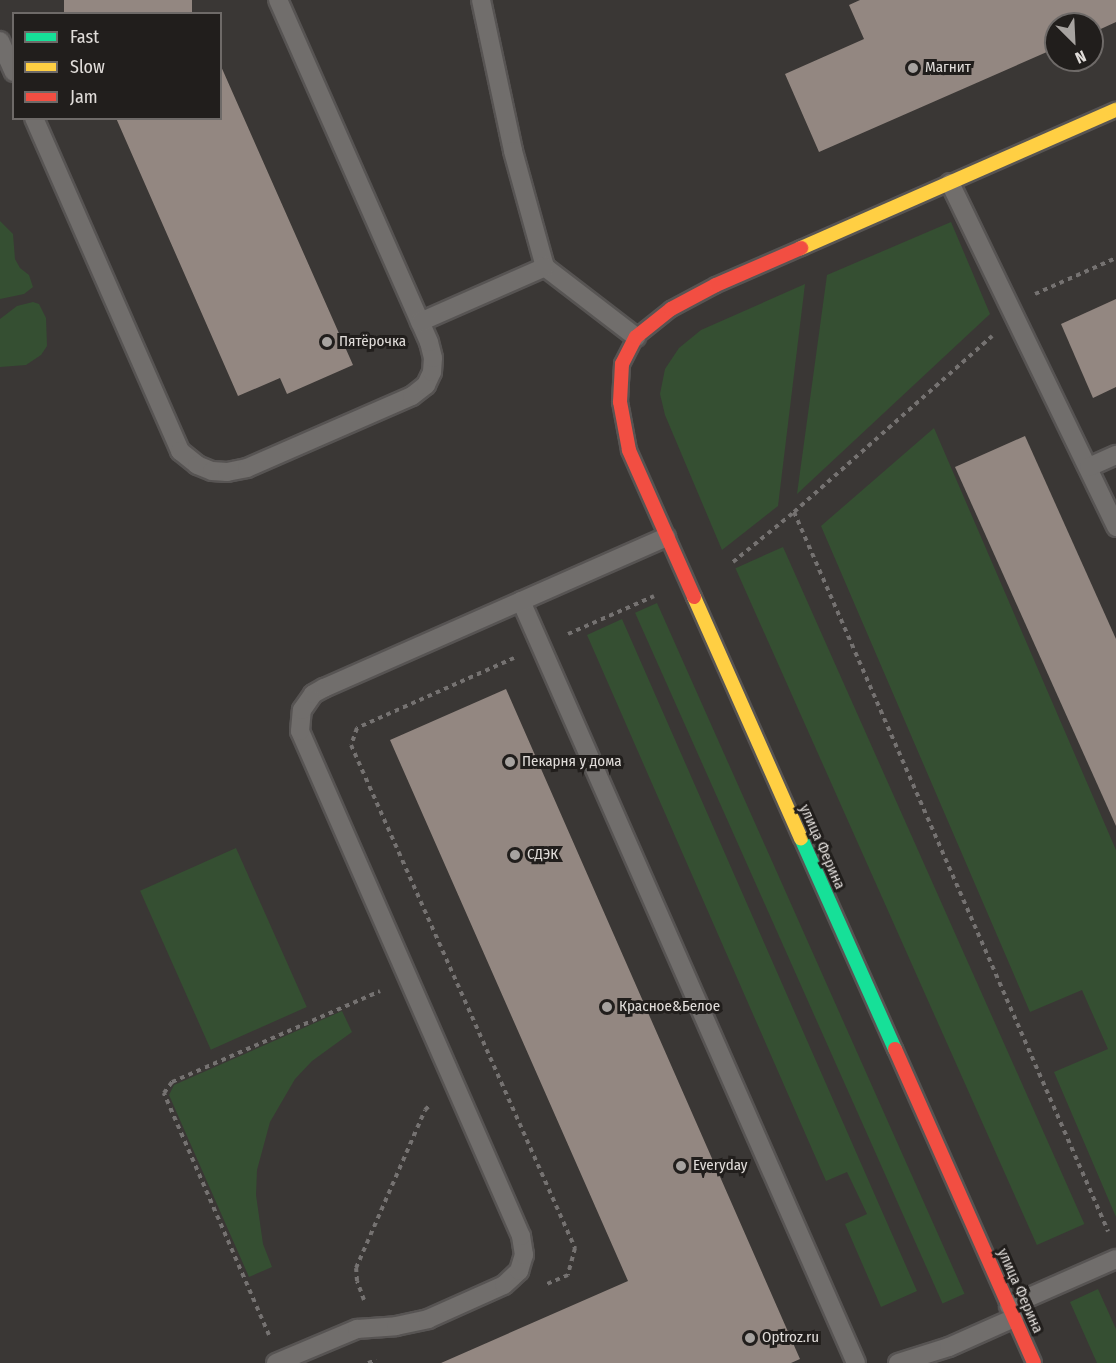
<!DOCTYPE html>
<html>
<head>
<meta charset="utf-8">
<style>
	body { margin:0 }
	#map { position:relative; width:1116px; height:1363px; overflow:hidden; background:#3a3735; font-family:"Fira Sans Condensed",sans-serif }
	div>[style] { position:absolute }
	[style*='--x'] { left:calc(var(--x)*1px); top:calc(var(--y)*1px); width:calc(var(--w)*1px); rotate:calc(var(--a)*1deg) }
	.green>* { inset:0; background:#354f32; transform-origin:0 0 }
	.building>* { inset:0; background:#938781; transform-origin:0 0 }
	.path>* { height:4px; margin-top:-2px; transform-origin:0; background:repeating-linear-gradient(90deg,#757271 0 4.5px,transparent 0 9px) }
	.roads { filter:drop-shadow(2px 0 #575453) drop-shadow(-2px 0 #575453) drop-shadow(0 2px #575453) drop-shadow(0 -2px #575453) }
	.lane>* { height:18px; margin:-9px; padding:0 9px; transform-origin:9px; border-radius:9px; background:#716e6c }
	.fast>* { height:14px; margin:-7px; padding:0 7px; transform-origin:7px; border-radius:7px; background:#16e098 }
	.slow>* { height:14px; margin:-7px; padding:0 7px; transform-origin:7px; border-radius:7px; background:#ffcf43 }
	.jam>* { height:14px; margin:-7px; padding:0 7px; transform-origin:7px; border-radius:7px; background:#f24e42 }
	.dots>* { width:16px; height:16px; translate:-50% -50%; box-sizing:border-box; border:3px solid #211e1c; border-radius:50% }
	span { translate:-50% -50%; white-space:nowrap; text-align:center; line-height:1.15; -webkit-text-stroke:6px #211e1c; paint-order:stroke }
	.poi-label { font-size:15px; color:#e1ddda }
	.left { translate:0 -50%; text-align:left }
	.street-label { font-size:15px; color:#e1ddda }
	.legend { position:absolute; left:12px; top:12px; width:210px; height:108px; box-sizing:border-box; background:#211e1c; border:2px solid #6e6a68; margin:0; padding:8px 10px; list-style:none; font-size:18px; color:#e1ddda }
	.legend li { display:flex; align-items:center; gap:12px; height:30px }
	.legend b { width:30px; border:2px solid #6e6a68 }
	.north { position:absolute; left:1044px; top:12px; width:60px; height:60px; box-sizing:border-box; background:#211e1c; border:2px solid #6e6a68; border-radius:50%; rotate:156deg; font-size:16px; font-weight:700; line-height:24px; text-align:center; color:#e1ddda }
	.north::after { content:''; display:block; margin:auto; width:21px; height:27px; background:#a7a3a0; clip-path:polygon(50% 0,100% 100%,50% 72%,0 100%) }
</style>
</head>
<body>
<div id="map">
	<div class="green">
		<div style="clip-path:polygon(0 221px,13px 234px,15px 259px,20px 268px,29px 275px,33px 287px,24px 294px,0 299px)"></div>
		<div style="clip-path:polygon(951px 222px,990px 314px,797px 494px,827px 275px)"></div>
		<div style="clip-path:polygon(805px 284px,778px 506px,722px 550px,665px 415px,660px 394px,665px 369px,679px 348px,701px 330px)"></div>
		<div style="clip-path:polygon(33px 302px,39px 304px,46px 318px,47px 346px,41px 355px,26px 365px,0 367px,0 319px,17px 306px)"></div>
		<div style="clip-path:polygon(934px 428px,1116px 850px,1116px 1217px,1054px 1072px,1108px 1049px,1082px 990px,1030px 1012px,821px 526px)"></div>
		<div style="left:783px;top:547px;width:741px;height:52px;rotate:66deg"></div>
		<div style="left:657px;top:603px;width:756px;height:24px;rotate:66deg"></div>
		<div style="clip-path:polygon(622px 619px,917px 1291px,881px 1307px,845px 1224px,867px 1214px,847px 1172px,826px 1181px,587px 635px)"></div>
		<div style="left:236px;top:848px;width:174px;height:105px;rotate:66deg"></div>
		<div style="clip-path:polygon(342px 1011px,352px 1032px,312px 1061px,295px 1079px,270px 1122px,257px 1170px,256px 1195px,263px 1244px,272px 1267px,249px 1277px,169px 1095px,174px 1085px)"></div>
		<div style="clip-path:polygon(1098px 1289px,1116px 1329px,1116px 1363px,1097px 1363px,1070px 1302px)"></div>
	</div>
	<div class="building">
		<div style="left:64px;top:0;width:128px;height:15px"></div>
		<div style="clip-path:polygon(860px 0,1116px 0,1116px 22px,1092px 33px,1092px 24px,1056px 24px,1056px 48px,819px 152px,785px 74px,864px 39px,849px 5px)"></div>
		<div style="clip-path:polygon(220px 64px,353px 365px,287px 394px,280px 378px,238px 396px,116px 118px,220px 118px)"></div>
		<div style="clip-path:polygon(1116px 299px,1116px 387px,1093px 398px,1061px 324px)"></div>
		<div style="clip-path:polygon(1025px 436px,1116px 639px,1116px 826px,955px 467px)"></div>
		<div style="clip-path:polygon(506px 689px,800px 1359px,791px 1363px,441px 1363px,628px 1281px,390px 740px)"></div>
	</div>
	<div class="path">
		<div style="--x:1035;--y:294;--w:89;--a:-24"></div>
		<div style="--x:794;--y:512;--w:785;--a:66.41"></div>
		<div style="--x:733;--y:562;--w:79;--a:-39.3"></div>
		<div style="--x:794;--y:512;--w:265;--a:-41.6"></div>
		<div style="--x:568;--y:634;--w:94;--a:-23.8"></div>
		<div style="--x:514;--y:658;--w:172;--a:156"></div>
		<div style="--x:357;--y:728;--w:18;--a:109"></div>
		<div style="--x:351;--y:745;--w:551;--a:66"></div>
		<div style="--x:575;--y:1248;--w:28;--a:105"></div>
		<div style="--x:568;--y:1275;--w:23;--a:157"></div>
		<div style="--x:364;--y:1300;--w:20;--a:-110"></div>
		<div style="--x:357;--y:1281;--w:13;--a:-94"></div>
		<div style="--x:356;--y:1268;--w:172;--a:-66.4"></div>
		<div style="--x:425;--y:1110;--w:8;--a:-45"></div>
		<div style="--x:269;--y:1335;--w:264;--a:-113.5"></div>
		<div style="--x:164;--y:1093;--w:14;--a:-54"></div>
		<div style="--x:172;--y:1082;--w:227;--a:-23.6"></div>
		<div style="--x:368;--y:1363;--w:9;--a:-21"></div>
	</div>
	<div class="roads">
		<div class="lane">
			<div style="--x:481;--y:0;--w:154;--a:78"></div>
			<div style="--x:513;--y:151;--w:120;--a:74.6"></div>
			<div style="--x:545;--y:267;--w:115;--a:37.6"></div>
			<div style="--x:0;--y:41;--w:34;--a:66"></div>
			<div style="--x:34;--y:118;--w:364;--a:66.3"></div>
			<div style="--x:180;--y:451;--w:22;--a:39"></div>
			<div style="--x:197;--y:465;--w:16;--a:22"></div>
			<div style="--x:212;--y:471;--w:15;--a:4"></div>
			<div style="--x:227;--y:472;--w:20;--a:-11"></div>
			<div style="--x:247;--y:468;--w:180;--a:-23.6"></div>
			<div style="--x:412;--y:396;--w:18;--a:-38"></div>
			<div style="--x:426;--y:385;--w:14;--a:-65"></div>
			<div style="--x:432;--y:372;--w:14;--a:-86"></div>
			<div style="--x:433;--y:358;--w:16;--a:-104"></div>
			<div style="--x:429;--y:342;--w:374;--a:-113.8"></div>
			<div style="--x:950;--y:183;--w:382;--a:64.2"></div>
			<div style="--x:420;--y:322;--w:137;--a:-23.7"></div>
			<div style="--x:1089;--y:467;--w:30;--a:-24"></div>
			<div style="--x:521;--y:601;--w:832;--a:66.27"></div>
			<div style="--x:1009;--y:1306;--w:117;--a:-23.7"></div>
			<div style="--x:276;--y:1363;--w:88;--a:-22.8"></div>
			<div style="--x:357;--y:1329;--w:39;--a:-4"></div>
			<div style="--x:396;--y:1326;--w:33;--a:-12"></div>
			<div style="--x:428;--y:1319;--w:83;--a:-24.1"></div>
			<div style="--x:504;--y:1285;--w:21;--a:-43"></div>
			<div style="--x:519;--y:1271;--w:17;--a:-73"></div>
			<div style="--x:524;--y:1255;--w:19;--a:-99"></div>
			<div style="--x:521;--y:1236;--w:551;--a:-113.64"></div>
			<div style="--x:300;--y:731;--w:21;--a:-85"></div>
			<div style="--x:302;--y:710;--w:19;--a:-55"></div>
			<div style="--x:313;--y:694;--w:13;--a:-29"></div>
			<div style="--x:324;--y:688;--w:374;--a:-23.8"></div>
			<div style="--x:898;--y:1363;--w:53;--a:-17.4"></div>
			<div style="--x:949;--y:1347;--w:71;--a:-24"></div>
		</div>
		<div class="fast">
			<div style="--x:801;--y:838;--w:231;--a:66"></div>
		</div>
		<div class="slow">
			<div style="--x:801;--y:248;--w:344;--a:-23.7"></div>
			<div style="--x:694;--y:597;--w:264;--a:66.1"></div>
		</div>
		<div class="jam">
			<div style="--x:694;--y:597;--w:161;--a:-113.9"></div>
			<div style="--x:629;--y:450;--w:49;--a:-100.6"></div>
			<div style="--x:620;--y:402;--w:38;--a:-87"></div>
			<div style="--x:622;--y:364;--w:30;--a:-63"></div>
			<div style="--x:636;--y:337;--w:45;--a:-38.7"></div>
			<div style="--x:671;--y:309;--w:51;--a:-28.1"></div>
			<div style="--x:716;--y:285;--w:93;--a:-23.5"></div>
			<div style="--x:895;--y:1049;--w:343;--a:66.1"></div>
		</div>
	</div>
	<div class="dots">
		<div style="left:913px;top:68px;background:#a7a3a0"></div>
		<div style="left:327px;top:342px;background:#a7a3a0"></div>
		<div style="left:510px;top:762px;background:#a7a3a0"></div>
		<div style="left:515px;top:855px;background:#a7a3a0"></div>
		<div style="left:607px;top:1007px;background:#a7a3a0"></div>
		<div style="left:681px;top:1166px;background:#a7a3a0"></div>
		<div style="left:750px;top:1338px;background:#a7a3a0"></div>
	</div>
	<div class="poi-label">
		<span class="left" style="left:925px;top:68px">Магнит</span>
		<span class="left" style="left:339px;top:342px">Пятёрочка</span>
		<span class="left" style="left:522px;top:762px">Пекарня у дома</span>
		<span class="left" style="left:527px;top:855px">СДЭК</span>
		<span class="left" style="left:619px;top:1007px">Красное&amp;Белое</span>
		<span class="left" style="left:693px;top:1166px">Everyday</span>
		<span class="left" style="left:762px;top:1338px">Optroz.ru</span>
	</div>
	<div class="street-label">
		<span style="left:822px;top:847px;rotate:66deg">улица Ферина</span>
		<span style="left:1020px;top:1291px;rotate:66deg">улица Ферина</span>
	</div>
	<ul class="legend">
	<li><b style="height:8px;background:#16e098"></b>Fast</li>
	<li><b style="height:8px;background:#ffcf43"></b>Slow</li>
	<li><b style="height:8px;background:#f24e42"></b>Jam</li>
	</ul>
	<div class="north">N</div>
</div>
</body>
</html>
